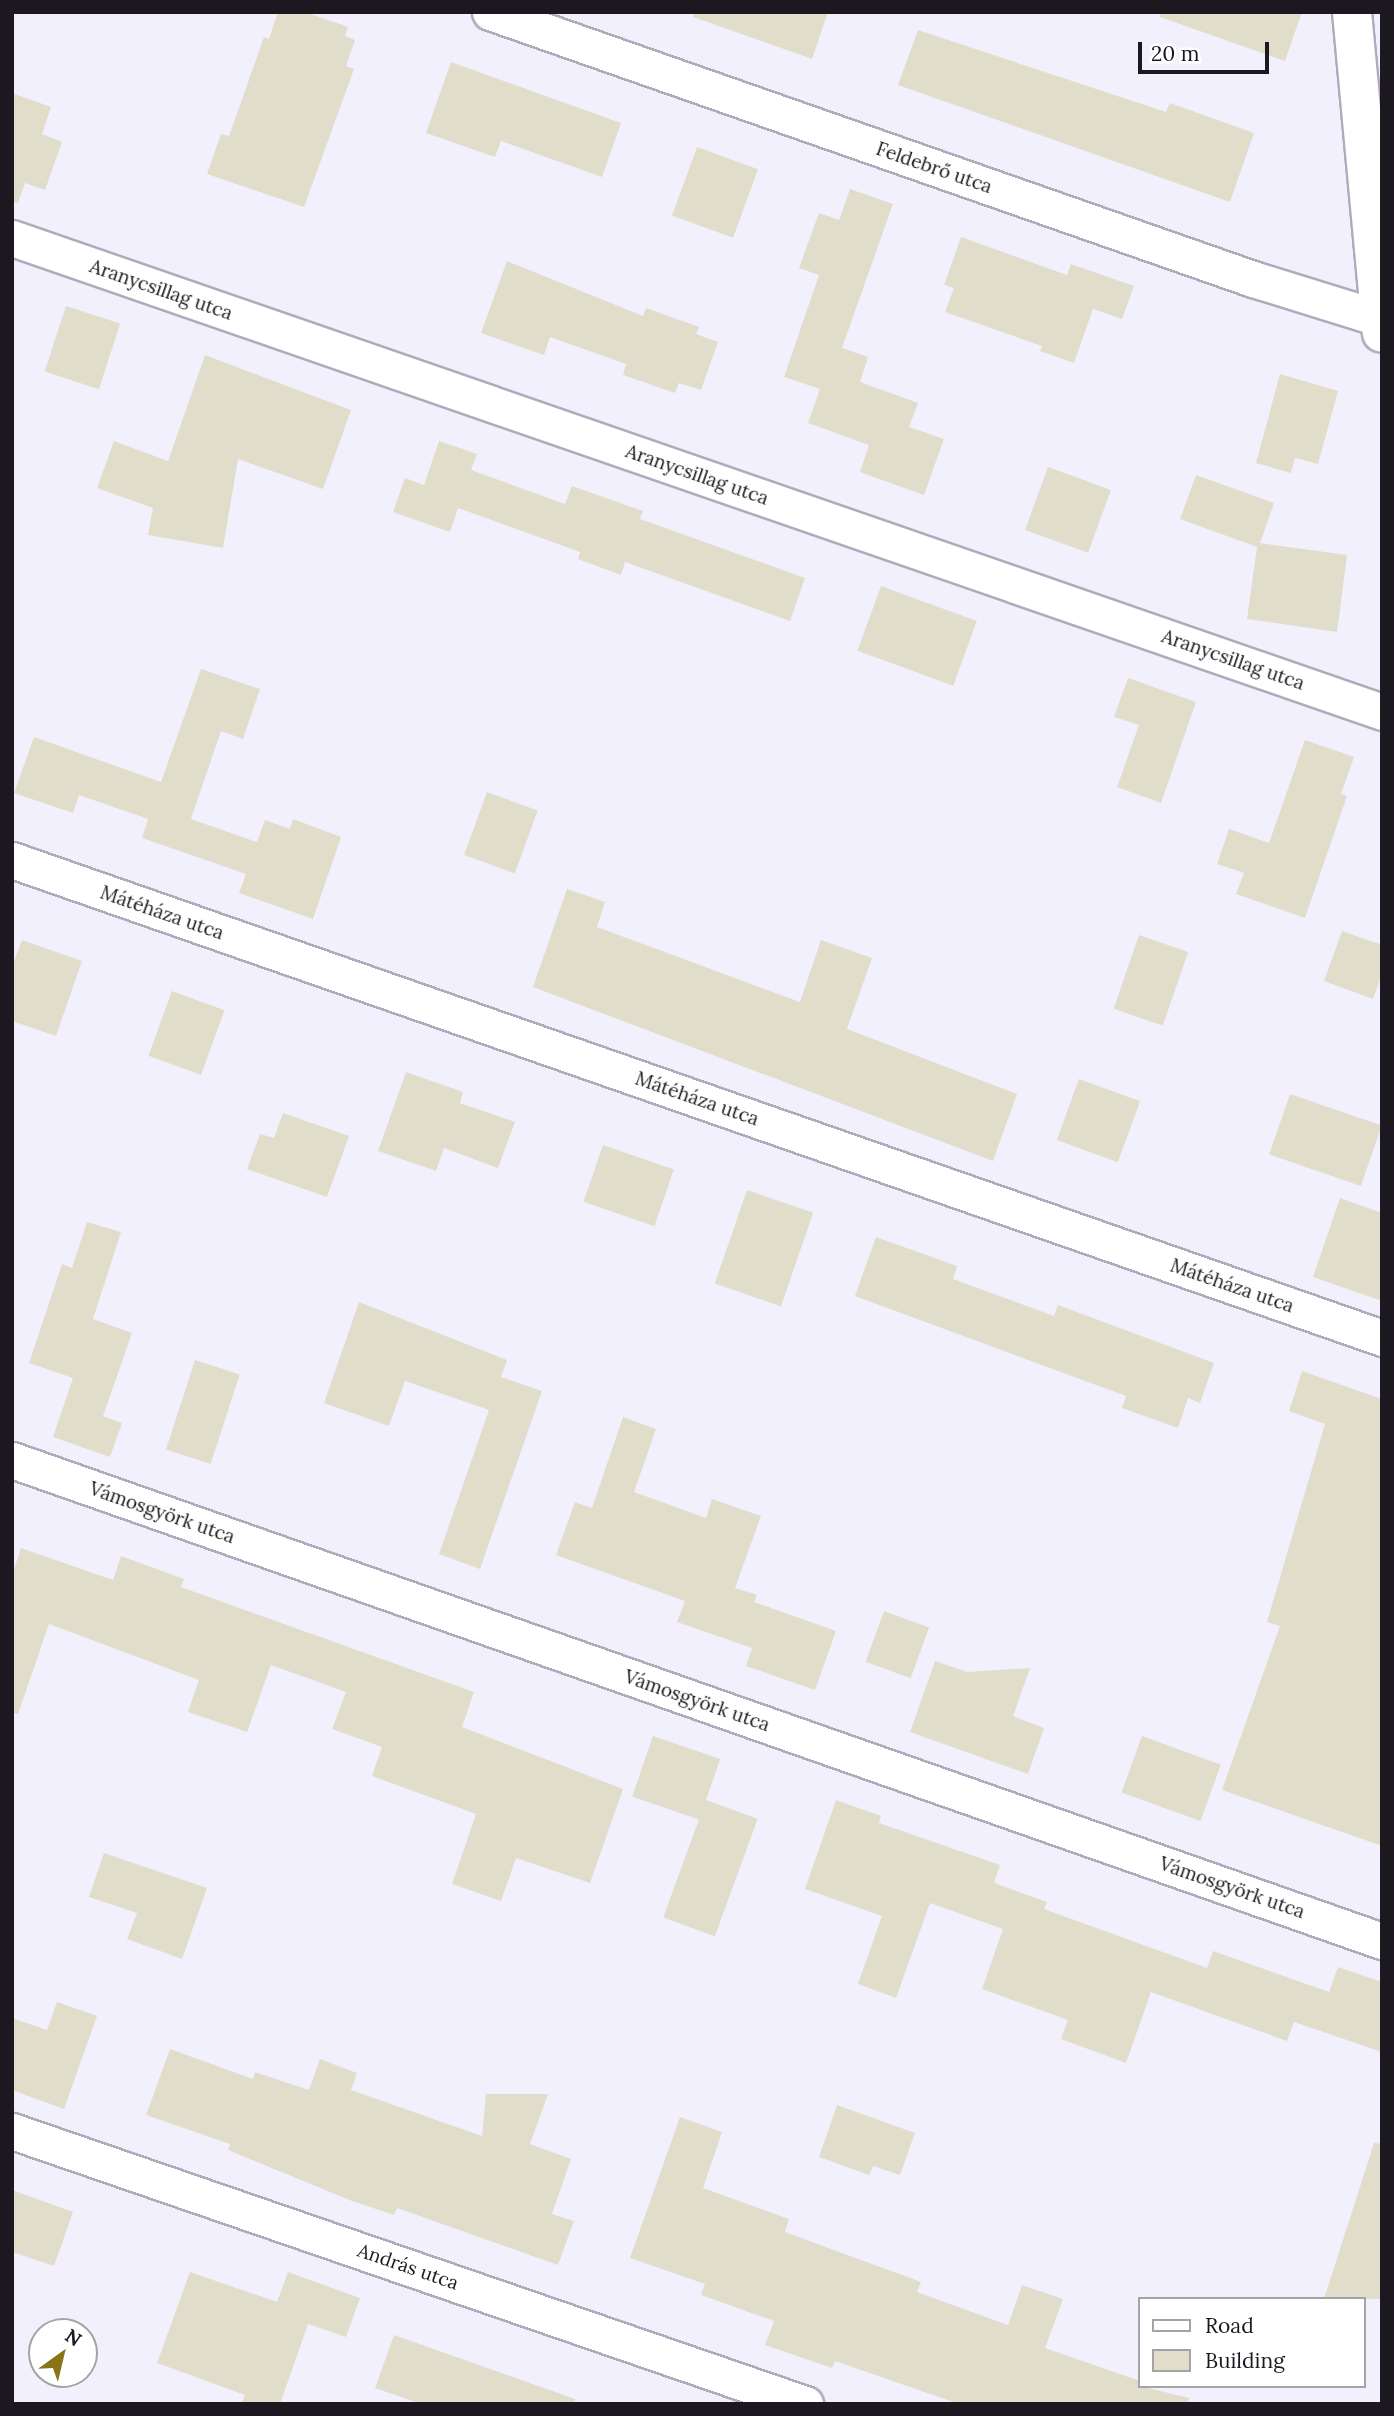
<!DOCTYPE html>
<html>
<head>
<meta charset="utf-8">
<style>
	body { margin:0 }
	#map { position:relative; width:1394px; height:2416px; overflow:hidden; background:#f3f0fe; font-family:Lora,serif }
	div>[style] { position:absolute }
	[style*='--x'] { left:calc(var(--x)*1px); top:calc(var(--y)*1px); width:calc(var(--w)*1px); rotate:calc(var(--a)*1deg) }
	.building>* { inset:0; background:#e1ddcb; transform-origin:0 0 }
	.roads { filter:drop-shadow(2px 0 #afabbc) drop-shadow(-2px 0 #afabbc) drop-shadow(0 2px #afabbc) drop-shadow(0 -2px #afabbc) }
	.street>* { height:35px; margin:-17.5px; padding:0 17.5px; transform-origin:17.5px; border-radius:17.5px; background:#fff }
	.secondary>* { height:38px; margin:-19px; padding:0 19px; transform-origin:19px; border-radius:19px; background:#fff }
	span { translate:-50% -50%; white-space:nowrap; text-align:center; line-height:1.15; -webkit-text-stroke:7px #fff; paint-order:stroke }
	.street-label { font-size:19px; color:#1b191f }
	.frame { position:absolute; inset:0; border:14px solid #1b191f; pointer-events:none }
	.legend { position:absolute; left:1138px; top:2297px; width:228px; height:91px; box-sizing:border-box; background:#fff; border:2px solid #a4a3a5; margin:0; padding:9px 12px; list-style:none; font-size:21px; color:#1b191f }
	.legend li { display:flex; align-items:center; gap:14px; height:35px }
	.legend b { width:35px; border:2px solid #a4a3a5 }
	.north { position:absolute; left:28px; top:2318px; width:70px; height:70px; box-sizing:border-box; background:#fff; border:2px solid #a4a3a5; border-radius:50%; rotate:34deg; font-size:19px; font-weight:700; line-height:28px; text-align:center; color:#1b191f }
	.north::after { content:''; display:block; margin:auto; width:24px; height:32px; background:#897518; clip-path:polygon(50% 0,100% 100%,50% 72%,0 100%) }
	.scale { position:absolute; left:1138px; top:42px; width:131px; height:32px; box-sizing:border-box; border:4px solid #1b191f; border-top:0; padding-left:9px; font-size:21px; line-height:24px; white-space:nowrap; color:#1b191f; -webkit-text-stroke:5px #fff; paint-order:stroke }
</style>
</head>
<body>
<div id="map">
	<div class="building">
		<div style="clip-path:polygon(278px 12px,305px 12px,348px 27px,345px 36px,355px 40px,346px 66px,354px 69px,304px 207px,207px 174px,221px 134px,229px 136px,264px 37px,269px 39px)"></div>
		<div style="clip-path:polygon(694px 12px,828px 12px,812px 59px,693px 17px)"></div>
		<div style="clip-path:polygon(1161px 12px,1302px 12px,1285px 61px,1160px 17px)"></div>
		<div style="clip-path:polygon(918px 30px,1166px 112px,1170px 103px,1254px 133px,1230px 202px,898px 85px)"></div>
		<div style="clip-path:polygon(451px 62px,621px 123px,602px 177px,501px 141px,495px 157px,426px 133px)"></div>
		<div style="clip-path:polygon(12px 93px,51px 107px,42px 134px,62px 142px,45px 190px,25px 183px,18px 203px,12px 202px)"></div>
		<div style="left:697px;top:147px;width:65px;height:73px;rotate:20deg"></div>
		<div style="clip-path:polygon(850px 189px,893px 204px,842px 348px,868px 357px,860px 382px,918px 403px,909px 427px,944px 439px,924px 495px,860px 472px,869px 445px,808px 423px,820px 389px,784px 377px,819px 275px,799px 268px,819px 213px,839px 220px)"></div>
		<div style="clip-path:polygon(961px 237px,1067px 275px,1071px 264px,1134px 286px,1122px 319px,1093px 309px,1074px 363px,1040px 351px,1042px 346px,945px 312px,954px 288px,944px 285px)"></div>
		<div style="clip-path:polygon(507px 261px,643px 316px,646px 308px,699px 327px,696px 334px,718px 342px,701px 390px,679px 383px,675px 393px,623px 375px,626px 364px,550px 337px,544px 355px,481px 333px)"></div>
		<div style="left:66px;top:306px;width:57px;height:69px;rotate:18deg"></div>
		<div style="clip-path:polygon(205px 355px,351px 410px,323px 489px,238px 459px,223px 548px,148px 535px,153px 508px,97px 488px,114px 441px,168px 461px)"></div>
		<div style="clip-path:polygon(1280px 374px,1338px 391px,1318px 464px,1295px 458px,1291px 473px,1256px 463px)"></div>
		<div style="clip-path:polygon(439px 441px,477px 454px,471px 470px,565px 504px,572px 486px,643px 511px,640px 519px,805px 578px,790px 621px,625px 562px,621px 575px,578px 559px,580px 552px,458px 508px,450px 532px,393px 512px,405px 478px,424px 485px)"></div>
		<div style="left:1048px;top:467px;width:67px;height:67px;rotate:20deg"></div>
		<div style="clip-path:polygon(1196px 475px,1274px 503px,1260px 543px,1347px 555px,1337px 632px,1247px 619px,1257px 547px,1180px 519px)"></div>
		<div style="left:881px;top:586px;width:102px;height:69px;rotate:20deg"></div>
		<div style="clip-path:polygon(201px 669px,260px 689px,243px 739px,221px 731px,191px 819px,257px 842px,265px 820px,290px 829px,293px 819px,341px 837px,313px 919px,239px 893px,246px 874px,142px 838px,148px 819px,79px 795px,73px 813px,14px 793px,34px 737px,161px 782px)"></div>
		<div style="clip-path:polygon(1128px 678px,1196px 702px,1161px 803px,1117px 787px,1139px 725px,1114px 717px)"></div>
		<div style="clip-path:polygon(1305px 740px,1354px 757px,1341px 794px,1347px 796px,1305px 918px,1236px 894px,1244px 873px,1217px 864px,1229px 829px,1269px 843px)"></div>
		<div style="left:487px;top:792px;width:54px;height:67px;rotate:20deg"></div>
		<div style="clip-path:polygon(567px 889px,605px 902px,597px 927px,800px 1002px,821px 940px,872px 958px,847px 1029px,1017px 1094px,993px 1161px,533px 987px)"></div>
		<div style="clip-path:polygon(1342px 931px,1382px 945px,1382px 974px,1373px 999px,1324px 981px)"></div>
		<div style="left:1139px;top:935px;width:52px;height:78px;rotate:19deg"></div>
		<div style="clip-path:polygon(22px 940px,82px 961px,56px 1036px,12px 1021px,12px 967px)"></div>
		<div style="left:172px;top:991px;width:56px;height:69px;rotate:20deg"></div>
		<div style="clip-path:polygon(406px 1072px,463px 1092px,460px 1103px,515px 1122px,498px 1168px,444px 1148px,436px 1171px,378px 1151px)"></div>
		<div style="left:1079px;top:1079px;width:65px;height:65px;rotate:20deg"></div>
		<div style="left:1290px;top:1094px;width:97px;height:64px;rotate:19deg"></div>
		<div style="clip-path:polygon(283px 1113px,349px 1136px,327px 1197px,247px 1169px,260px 1134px,274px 1138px)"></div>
		<div style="left:603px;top:1145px;width:75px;height:60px;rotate:19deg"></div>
		<div style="left:747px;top:1190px;width:70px;height:99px;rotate:19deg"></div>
		<div style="clip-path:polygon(1340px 1198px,1382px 1213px,1382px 1301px,1313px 1277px)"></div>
		<div style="clip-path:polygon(87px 1222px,121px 1232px,93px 1319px,132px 1333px,103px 1416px,122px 1423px,110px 1457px,53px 1437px,73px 1378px,29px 1363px,62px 1264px,72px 1268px)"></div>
		<div style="clip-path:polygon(876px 1237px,957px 1266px,953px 1279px,1054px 1316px,1058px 1305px,1214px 1363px,1200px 1403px,1188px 1398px,1178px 1428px,1122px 1408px,1126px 1396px,855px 1296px)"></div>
		<div style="clip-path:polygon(359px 1302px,507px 1360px,501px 1377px,542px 1391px,480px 1569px,439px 1554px,489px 1410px,405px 1381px,389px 1426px,324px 1403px)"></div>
		<div style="left:195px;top:1360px;width:47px;height:94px;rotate:18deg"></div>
		<div style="clip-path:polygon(1302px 1371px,1382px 1399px,1382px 1846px,1222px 1790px,1280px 1626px,1267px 1622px,1325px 1424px,1289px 1411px)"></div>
		<div style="clip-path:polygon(623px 1417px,656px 1429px,634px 1492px,706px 1518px,712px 1499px,761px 1516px,735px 1588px,757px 1595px,754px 1602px,836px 1631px,815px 1690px,746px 1666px,752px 1648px,677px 1622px,685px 1601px,556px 1555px,575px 1502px,592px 1508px)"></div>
		<div style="clip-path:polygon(21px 1548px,113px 1580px,121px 1556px,184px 1579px,181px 1587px,474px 1692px,462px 1727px,623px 1789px,590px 1883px,516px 1858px,501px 1901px,452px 1884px,476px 1814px,372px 1776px,382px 1747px,332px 1729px,346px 1692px,271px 1665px,247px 1732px,188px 1712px,199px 1680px,49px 1624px,18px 1714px,12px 1713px,12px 1575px)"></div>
		<div style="left:884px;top:1611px;width:48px;height:54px;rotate:20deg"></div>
		<div style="clip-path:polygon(935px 1661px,967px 1672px,1030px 1668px,1013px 1716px,1044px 1728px,1028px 1774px,910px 1732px)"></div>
		<div style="left:653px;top:1736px;width:71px;height:64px;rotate:19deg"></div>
		<div style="left:1142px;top:1736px;width:84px;height:60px;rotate:20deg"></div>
		<div style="left:706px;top:1800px;width:55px;height:125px;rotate:20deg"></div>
		<div style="clip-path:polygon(836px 1800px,881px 1816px,879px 1823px,1000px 1865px,994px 1883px,1047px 1902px,1044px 1909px,1207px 1968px,1213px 1951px,1329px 1992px,1338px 1967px,1382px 1982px,1382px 2052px,1294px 2022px,1287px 2041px,1151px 1992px,1126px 2063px,1061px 2039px,1068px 2020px,982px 1989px,1003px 1929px,930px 1903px,896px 1998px,858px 1984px,882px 1916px,805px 1889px)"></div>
		<div style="clip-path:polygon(104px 1853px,207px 1888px,182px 1959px,127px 1939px,137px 1913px,89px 1897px)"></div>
		<div style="clip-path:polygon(57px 2002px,97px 2016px,64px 2109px,12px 2090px,12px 2018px,47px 2030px)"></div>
		<div style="clip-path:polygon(170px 2049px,253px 2079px,255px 2072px,309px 2090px,320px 2059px,357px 2073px,351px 2090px,482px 2136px,486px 2094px,548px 2094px,530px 2144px,571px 2159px,552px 2214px,574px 2221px,558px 2265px,397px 2208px,394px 2215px,352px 2201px,228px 2150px,230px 2144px,146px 2115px)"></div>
		<div style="clip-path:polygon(837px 2105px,915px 2133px,900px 2175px,873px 2166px,869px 2175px,819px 2157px)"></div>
		<div style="clip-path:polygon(680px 2117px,722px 2132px,703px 2188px,789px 2219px,785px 2232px,921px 2282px,917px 2292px,1008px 2325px,1022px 2285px,1063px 2299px,1045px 2348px,1140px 2381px,1140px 2386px,1189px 2398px,1188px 2404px,959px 2404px,835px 2361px,832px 2368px,765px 2345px,774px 2321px,701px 2295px,705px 2284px,630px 2258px)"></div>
		<div style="clip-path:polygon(1374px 2143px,1382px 2144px,1382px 2299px,1324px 2299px)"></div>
		<div style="clip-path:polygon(12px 2190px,73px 2212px,54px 2266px,12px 2252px)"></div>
		<div style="clip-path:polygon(190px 2272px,277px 2302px,288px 2272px,360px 2298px,346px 2337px,308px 2324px,280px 2404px,241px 2404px,245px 2395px,157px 2363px)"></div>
		<div style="clip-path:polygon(394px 2335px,575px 2399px,574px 2404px,421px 2404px,375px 2388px)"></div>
	</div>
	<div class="roads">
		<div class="street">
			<div style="--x:490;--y:12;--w:808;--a:19.29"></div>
			<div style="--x:1253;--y:279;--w:135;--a:17.2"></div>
			<div style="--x:12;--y:238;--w:1450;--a:19.08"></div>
			<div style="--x:12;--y:860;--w:1451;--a:19.23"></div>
			<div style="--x:12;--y:1460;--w:1452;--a:19.35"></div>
			<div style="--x:12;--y:2131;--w:839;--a:19"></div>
		</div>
		<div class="secondary">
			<div style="--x:1352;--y:12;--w:322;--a:84.7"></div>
		</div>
	</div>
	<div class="street-label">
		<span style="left:934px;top:168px;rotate:19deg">Feldebrő utca</span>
		<span style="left:161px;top:290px;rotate:19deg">Aranycsillag utca</span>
		<span style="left:697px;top:475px;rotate:19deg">Aranycsillag utca</span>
		<span style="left:1233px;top:660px;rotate:19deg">Aranycsillag utca</span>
		<span style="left:162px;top:913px;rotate:19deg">Mátéháza utca</span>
		<span style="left:697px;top:1099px;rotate:19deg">Mátéháza utca</span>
		<span style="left:1232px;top:1286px;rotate:19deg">Mátéháza utca</span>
		<span style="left:162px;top:1513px;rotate:19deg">Vámosgyörk utca</span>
		<span style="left:697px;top:1701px;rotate:19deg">Vámosgyörk utca</span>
		<span style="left:1232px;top:1888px;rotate:19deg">Vámosgyörk utca</span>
		<span style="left:408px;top:2267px;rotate:19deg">András utca</span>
	</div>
	<div class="frame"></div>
	<ul class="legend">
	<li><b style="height:9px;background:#fff"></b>Road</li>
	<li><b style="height:19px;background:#e1ddcb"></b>Building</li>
	</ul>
	<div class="north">N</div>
	<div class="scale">20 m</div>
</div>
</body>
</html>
